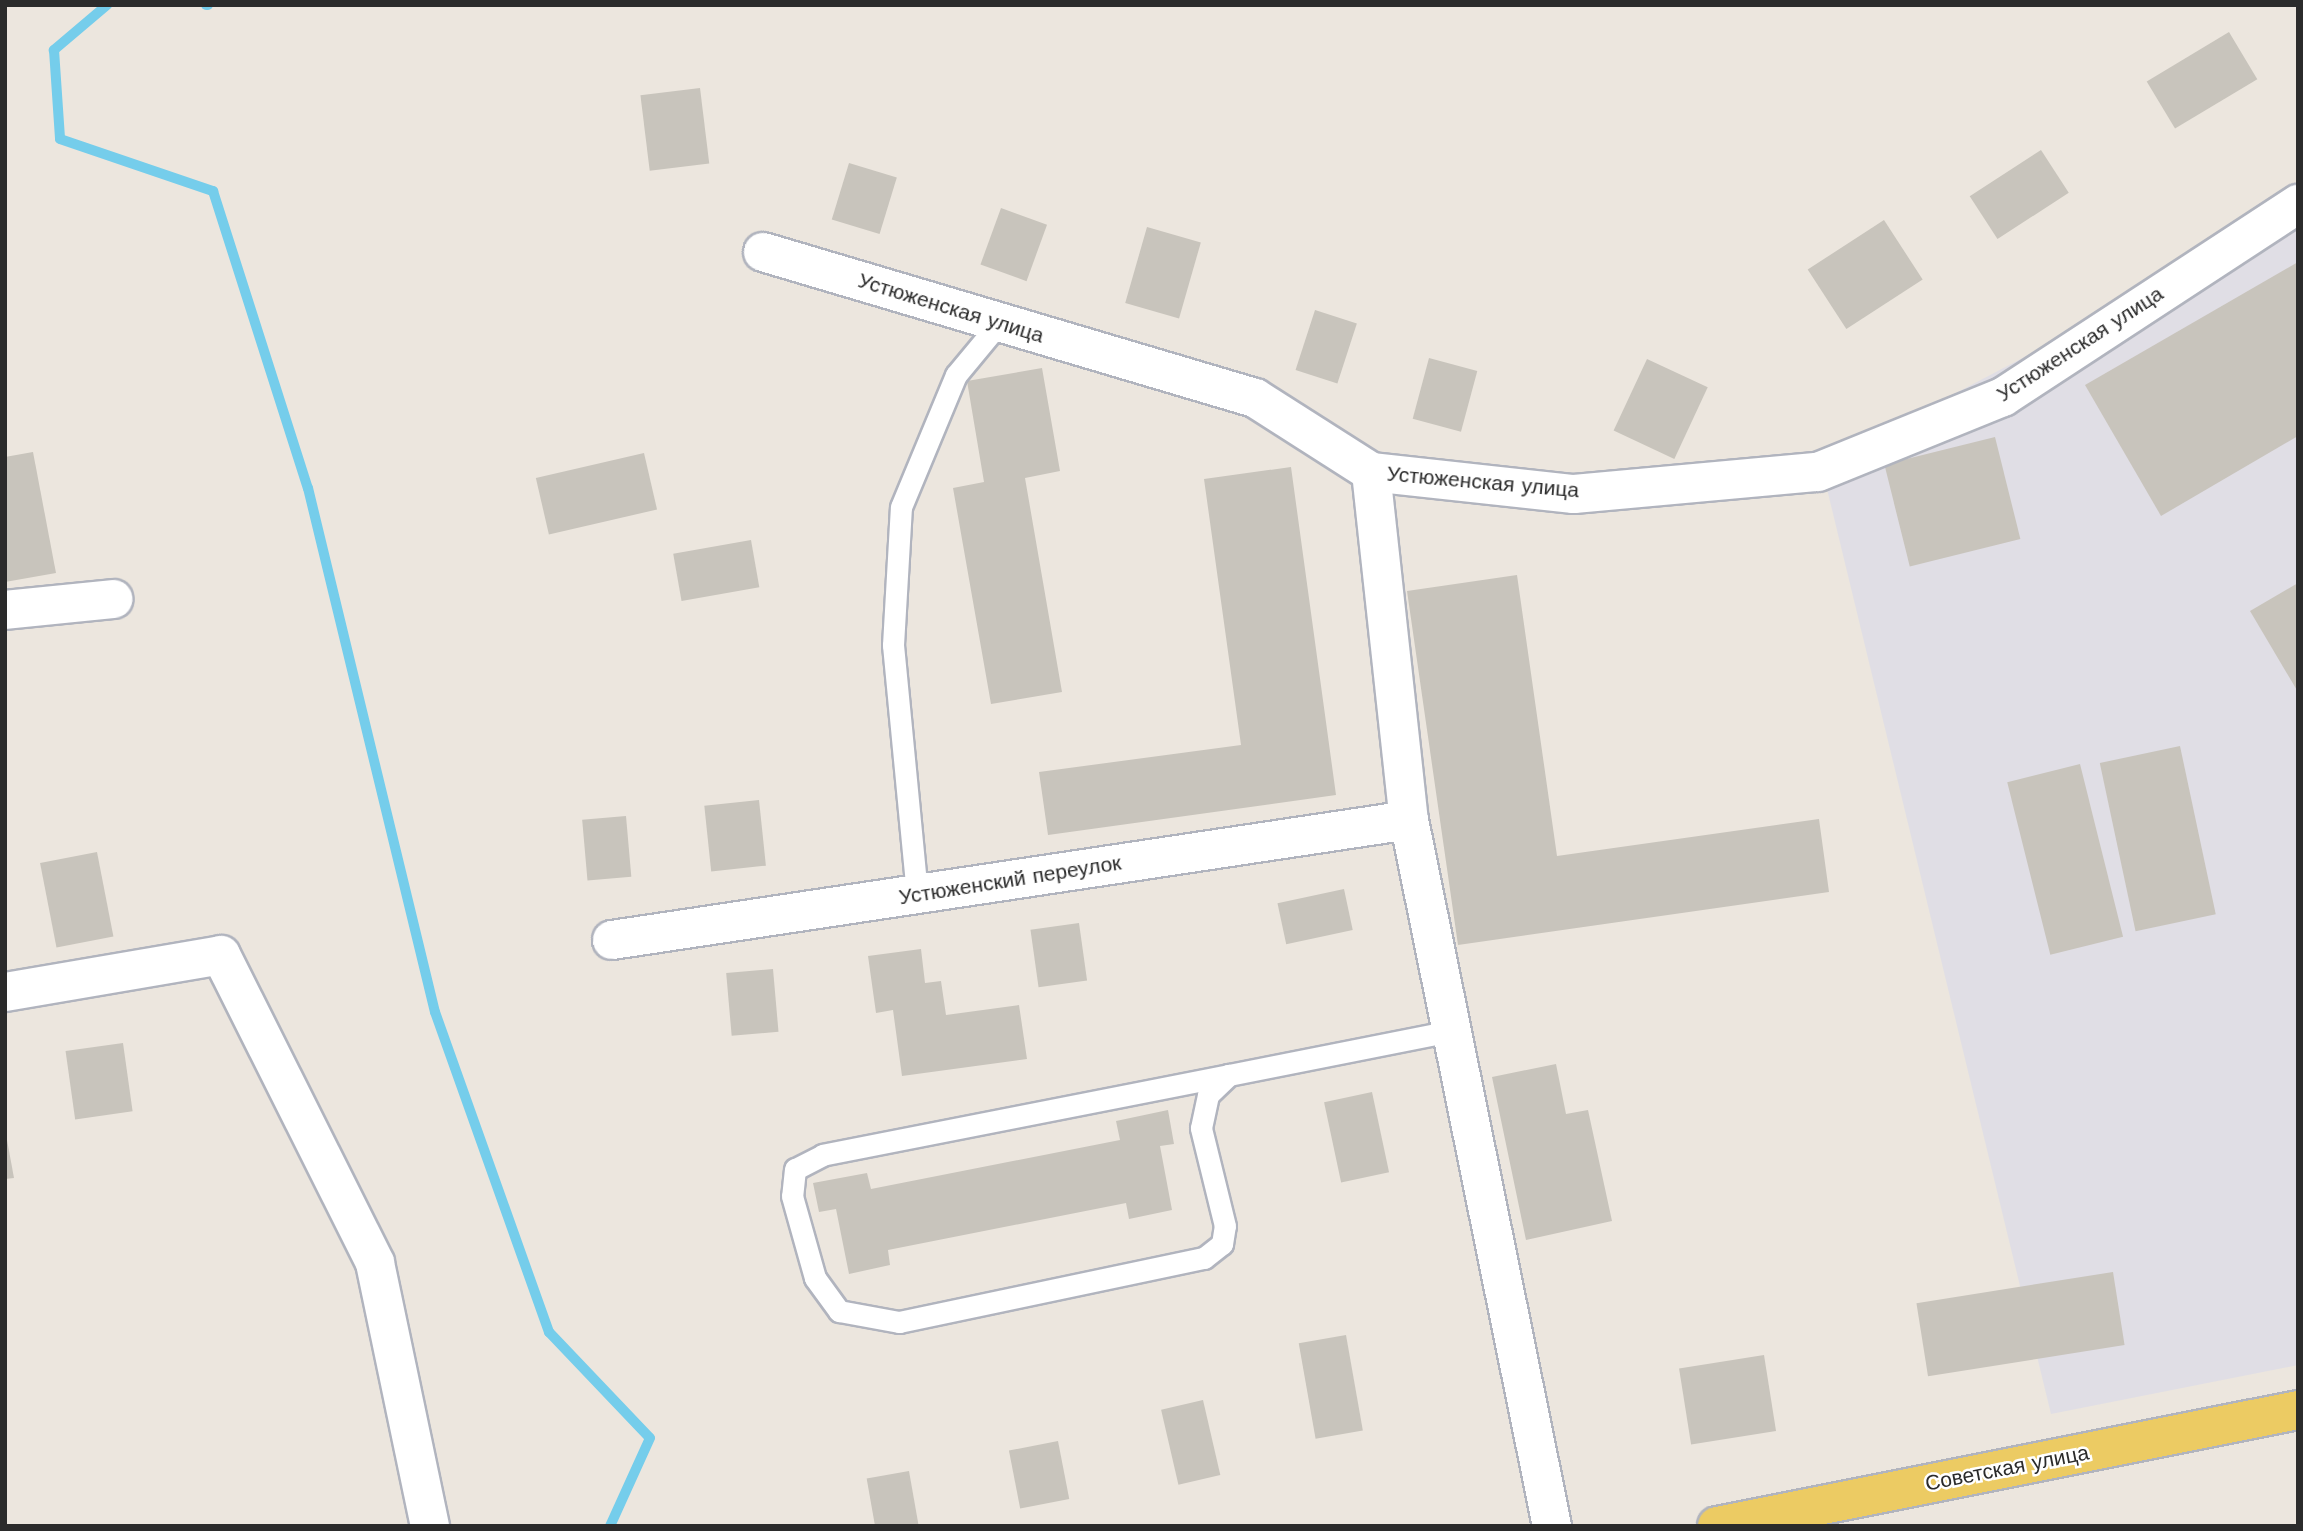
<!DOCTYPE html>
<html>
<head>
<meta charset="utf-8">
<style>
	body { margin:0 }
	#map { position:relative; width:2303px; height:1531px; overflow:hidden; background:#ece6de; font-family:"Work Sans",sans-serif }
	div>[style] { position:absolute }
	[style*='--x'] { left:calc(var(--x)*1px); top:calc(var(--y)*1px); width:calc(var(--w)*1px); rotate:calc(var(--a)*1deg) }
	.industrial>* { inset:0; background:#e0dee5 }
	.stream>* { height:10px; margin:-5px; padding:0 5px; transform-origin:5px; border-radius:5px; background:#75cdeb }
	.building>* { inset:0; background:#c8c4bc; transform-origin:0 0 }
	.roads { filter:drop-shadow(2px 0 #b1b4be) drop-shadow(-2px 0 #b1b4be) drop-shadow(0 2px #b1b4be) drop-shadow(0 -2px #b1b4be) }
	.service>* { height:21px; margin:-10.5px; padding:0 10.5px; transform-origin:10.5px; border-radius:10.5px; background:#fff }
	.minor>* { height:38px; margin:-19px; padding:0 19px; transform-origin:19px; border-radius:19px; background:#fff }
	.primary>* { height:38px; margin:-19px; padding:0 19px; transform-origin:19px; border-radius:19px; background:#eccb63 }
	span { translate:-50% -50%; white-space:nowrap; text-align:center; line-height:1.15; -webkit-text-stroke:5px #fff; paint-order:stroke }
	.street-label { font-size:21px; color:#2b2b2b }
	.frame { position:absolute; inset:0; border:7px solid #2b2b2b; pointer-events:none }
</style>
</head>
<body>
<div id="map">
	<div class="industrial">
		<div style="clip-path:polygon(2298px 213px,2298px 1365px,2051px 1414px,1821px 464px)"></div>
	</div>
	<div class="stream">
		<div style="--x:107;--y:5;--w:70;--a:139.7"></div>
		<div style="--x:54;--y:50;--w:89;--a:86.1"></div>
		<div style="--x:60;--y:139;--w:162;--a:18.8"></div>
		<div style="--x:213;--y:191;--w:312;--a:72.3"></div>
		<div style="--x:308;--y:488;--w:539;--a:76.38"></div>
		<div style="--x:435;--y:1012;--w:340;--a:70.4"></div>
		<div style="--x:549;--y:1332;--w:146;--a:46.4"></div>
		<div style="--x:650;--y:1438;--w:97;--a:114.4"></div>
		<div style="--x:206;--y:5;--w:2;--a:0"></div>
	</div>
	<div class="building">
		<div style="left:2229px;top:32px;width:55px;height:96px;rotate:59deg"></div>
		<div style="left:700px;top:88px;width:76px;height:60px;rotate:83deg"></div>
		<div style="left:2041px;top:150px;width:51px;height:85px;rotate:57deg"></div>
		<div style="left:849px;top:163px;width:50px;height:59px;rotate:17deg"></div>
		<div style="left:1001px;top:208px;width:49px;height:60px;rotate:20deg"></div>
		<div style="left:1884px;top:220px;width:71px;height:91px;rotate:57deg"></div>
		<div style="left:1147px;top:227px;width:56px;height:79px;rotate:16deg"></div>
		<div style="clip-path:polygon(2298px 262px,2298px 436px,2161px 516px,2085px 385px)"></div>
		<div style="left:1315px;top:310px;width:44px;height:63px;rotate:18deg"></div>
		<div style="left:1429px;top:358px;width:50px;height:63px;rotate:15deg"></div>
		<div style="left:1647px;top:359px;width:67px;height:79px;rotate:25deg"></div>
		<div style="clip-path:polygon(1042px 368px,1060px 471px,1025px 478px,1062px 692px,991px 704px,953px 488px,984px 482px,967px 381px)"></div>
		<div style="left:1995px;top:437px;width:105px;height:114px;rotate:76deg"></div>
		<div style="clip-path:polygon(33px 452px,56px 573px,5px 582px,5px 457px)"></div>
		<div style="left:644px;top:453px;width:58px;height:111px;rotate:77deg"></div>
		<div style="clip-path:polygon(1291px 467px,1336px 795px,1048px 835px,1039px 772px,1241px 745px,1204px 479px)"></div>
		<div style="left:751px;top:540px;width:48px;height:79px;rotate:80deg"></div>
		<div style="clip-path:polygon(1517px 575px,1557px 856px,1819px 819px,1829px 892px,1458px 945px,1407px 591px)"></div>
		<div style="clip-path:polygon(2298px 583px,2298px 692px,2250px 611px)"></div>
		<div style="left:2180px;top:746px;width:172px;height:82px;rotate:78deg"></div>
		<div style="left:2080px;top:764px;width:178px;height:75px;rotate:76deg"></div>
		<div style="left:759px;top:800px;width:66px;height:55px;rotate:84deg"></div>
		<div style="left:626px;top:816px;width:61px;height:44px;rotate:85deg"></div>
		<div style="left:97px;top:852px;width:86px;height:58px;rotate:79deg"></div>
		<div style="left:1344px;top:889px;width:42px;height:68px;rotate:78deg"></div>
		<div style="left:1079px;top:923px;width:58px;height:49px;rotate:82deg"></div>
		<div style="clip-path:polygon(921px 949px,925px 983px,941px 981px,946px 1015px,1019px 1005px,1027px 1059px,902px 1076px,893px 1010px,876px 1013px,868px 956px)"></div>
		<div style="left:773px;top:969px;width:63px;height:47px;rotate:85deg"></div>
		<div style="left:123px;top:1043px;width:69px;height:58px;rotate:82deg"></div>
		<div style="clip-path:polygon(1556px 1064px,1566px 1114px,1588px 1110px,1612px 1221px,1526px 1240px,1492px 1077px)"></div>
		<div style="left:1372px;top:1092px;width:82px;height:49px;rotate:78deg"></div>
		<div style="clip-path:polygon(1168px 1110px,1174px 1144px,1160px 1146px,1172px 1210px,1129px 1219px,1126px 1203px,888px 1250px,890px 1265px,849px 1274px,836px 1209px,819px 1212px,813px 1183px,867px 1173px,871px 1189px,1120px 1140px,1116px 1121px)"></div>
		<div style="clip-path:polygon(5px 1129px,14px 1178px,5px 1179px)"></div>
		<div style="left:2113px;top:1272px;width:74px;height:199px;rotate:81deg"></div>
		<div style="left:1346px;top:1335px;width:97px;height:48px;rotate:80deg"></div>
		<div style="left:1764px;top:1355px;width:77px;height:86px;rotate:81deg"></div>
		<div style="left:1203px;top:1400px;width:77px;height:43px;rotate:77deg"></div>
		<div style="left:1058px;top:1441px;width:59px;height:50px;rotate:79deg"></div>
		<div style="left:909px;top:1471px;width:54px;height:43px;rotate:80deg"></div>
	</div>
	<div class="roads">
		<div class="service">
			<div style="--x:917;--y:894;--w:250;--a:-95.5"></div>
			<div style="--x:893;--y:645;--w:138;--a:-86.7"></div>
			<div style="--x:901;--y:507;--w:143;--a:-67.4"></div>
			<div style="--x:956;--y:375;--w:69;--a:-50.3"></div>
			<div style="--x:1229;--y:1075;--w:414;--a:168.9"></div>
			<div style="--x:823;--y:1155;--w:31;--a:153"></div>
			<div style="--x:795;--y:1169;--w:27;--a:96"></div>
			<div style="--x:792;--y:1196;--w:85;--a:74.3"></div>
			<div style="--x:815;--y:1278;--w:41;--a:54"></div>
			<div style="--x:839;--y:1311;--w:61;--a:10.4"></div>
			<div style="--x:899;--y:1322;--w:312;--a:-11.9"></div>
			<div style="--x:1204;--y:1258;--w:23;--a:-38"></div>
			<div style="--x:1222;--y:1244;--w:18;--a:-81"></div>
			<div style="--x:1225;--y:1226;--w:101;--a:-103.8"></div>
			<div style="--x:1201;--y:1128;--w:34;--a:-78"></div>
			<div style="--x:1208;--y:1095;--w:29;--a:-44"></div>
			<div style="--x:1229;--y:1075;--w:226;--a:-11.2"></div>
		</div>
		<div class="minor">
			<div style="--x:763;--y:252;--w:513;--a:16.53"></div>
			<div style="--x:1255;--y:398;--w:138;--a:32.5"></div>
			<div style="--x:1371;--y:472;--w:204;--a:6.2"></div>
			<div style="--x:1574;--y:494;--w:245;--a:-5.2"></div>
			<div style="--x:1818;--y:472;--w:200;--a:-22.1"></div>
			<div style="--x:2003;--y:397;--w:353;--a:-33.2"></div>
			<div style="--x:1371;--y:472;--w:350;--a:83.8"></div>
			<div style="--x:1409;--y:820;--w:720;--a:78.55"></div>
			<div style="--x:5;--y:610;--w:109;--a:-5.8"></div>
			<div style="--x:612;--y:940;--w:806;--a:-8.56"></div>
			<div style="--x:5;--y:992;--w:219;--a:-9.7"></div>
			<div style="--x:221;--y:955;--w:344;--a:63.4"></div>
			<div style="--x:375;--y:1263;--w:269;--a:78.2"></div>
		</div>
		<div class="primary">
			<div style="--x:1717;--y:1526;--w:592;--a:-11.29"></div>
		</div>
	</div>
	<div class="street-label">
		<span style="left:951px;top:308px;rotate:17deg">Устюженская улица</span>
		<span style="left:2080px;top:344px;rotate:-33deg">Устюженская улица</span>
		<span style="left:1483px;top:482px;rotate:5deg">Устюженская улица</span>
		<span style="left:1010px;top:880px;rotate:-9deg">Устюженский переулок</span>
		<span style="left:2007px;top:1468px;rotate:-11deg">Советская улица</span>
	</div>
	<div class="frame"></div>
</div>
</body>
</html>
